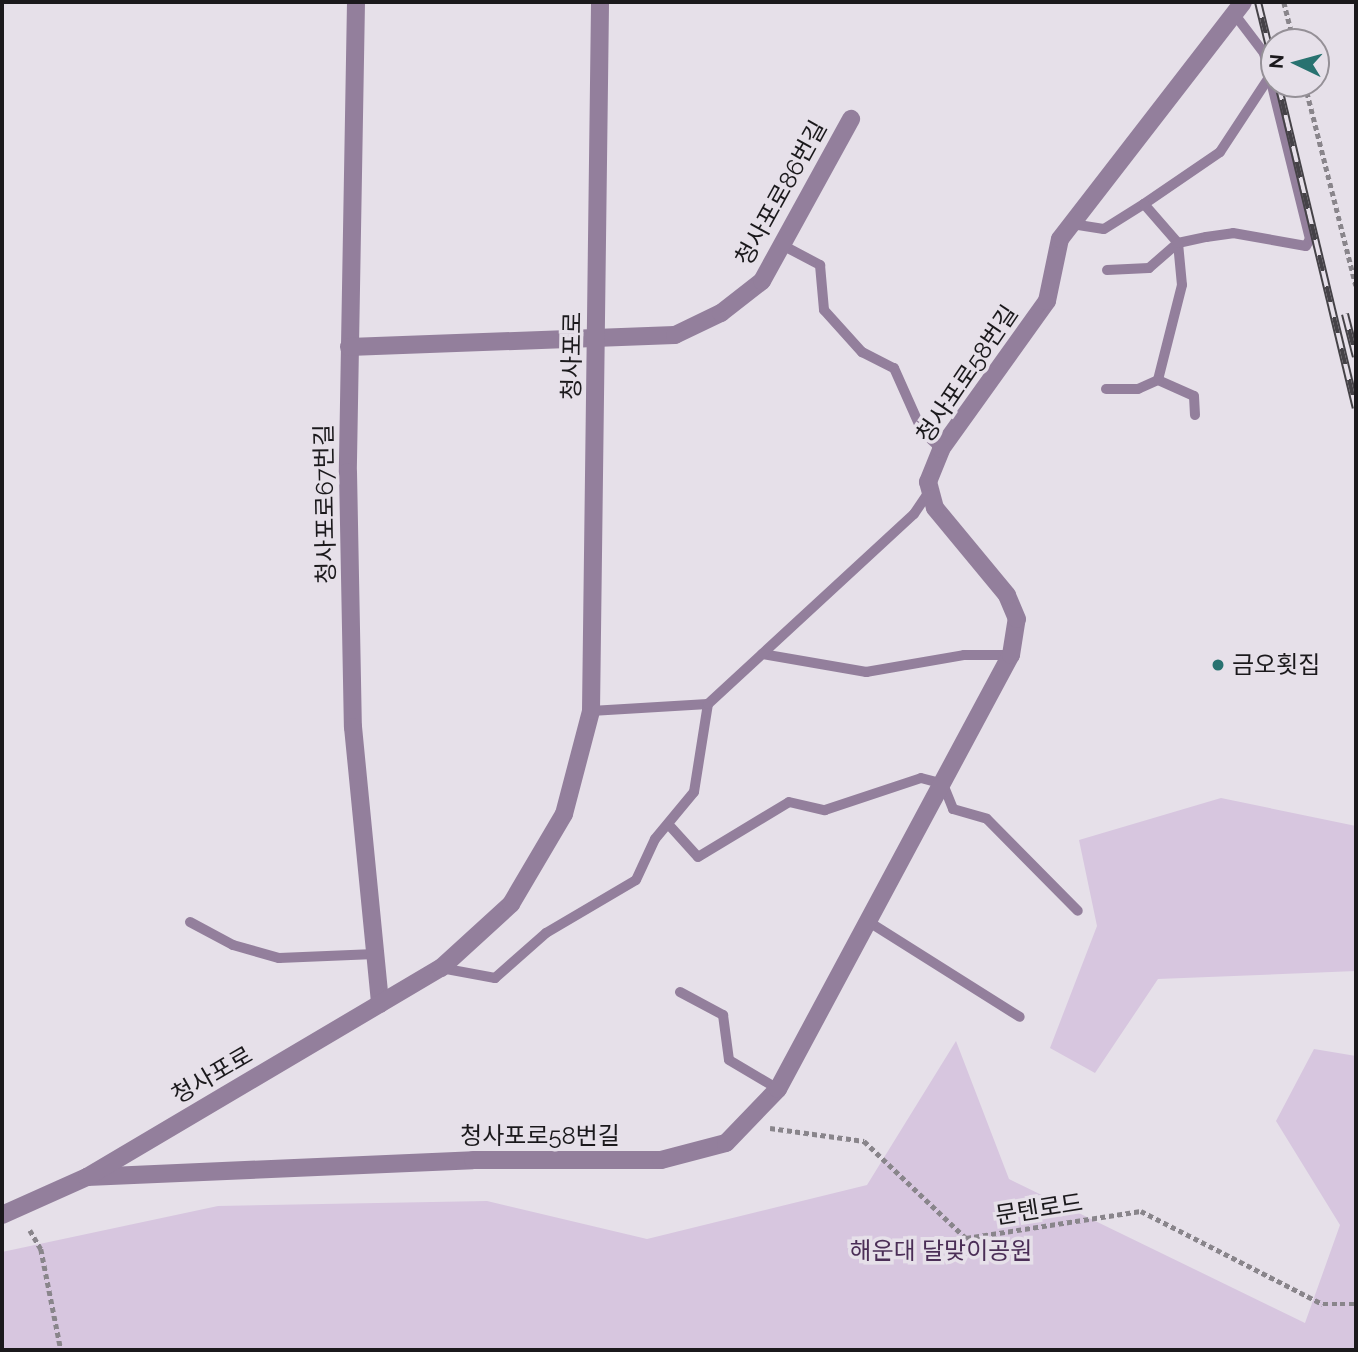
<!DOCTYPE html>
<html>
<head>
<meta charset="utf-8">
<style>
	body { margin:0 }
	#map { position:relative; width:1358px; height:1352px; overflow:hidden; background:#e6e0e9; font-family:Raleway,"Noto Sans KR",sans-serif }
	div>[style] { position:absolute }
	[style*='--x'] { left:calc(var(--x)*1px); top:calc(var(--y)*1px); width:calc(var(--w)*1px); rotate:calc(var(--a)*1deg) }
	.green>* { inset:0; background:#d7c6df }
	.path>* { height:4.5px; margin-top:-2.25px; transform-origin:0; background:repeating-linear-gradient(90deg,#89858b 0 5px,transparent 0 8.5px) }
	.service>* { height:10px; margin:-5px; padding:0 5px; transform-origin:5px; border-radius:5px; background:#937f9c }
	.minor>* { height:18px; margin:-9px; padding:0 9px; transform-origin:9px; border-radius:9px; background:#937f9c }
	.tertiary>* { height:18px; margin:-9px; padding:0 9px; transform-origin:9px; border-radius:9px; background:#937f9c }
	.rail>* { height:8px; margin-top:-4px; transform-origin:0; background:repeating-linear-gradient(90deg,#e6e0e9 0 16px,#454247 0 32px); box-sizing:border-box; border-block:2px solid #454247 }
	.dots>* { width:19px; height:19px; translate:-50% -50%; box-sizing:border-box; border:4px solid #e6e0e9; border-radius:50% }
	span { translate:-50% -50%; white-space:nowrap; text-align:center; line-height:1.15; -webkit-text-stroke:7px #e6e0e9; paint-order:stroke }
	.street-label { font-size:24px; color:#1b191c }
	.poi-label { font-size:24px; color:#1b191c }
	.left { translate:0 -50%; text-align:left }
	.park-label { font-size:24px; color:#4b2e57 }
	.frame { position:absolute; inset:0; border:4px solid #1b191c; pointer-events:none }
	.north { position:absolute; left:1260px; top:28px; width:70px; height:70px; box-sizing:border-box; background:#e6e0e9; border:2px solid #959097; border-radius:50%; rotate:275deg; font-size:19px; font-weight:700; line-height:28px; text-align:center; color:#1b191c }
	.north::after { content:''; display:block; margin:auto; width:24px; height:32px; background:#287270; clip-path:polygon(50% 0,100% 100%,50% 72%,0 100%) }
</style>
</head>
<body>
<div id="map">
	<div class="green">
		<div style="clip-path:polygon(1221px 798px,1356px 826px,1356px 971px,1158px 979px,1095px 1073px,1050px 1048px,1097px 926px,1079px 840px)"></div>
		<div style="clip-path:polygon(956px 1041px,1009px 1179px,1305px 1323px,1340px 1225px,1276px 1121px,1314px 1049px,1356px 1056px,1356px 1350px,2px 1350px,2px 1252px,218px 1206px,487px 1201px,647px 1239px,867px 1185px)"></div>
	</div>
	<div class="path">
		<div style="--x:1284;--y:2;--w:41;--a:76"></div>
		<div style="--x:1305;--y:84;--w:208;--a:75.8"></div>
		<div style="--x:770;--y:1128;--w:95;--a:7.9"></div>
		<div style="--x:864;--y:1141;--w:141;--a:43.6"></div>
		<div style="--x:966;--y:1238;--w:177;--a:-8.8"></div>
		<div style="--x:1141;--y:1211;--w:204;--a:27.1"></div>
		<div style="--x:1323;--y:1304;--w:33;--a:0"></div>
		<div style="--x:30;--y:1230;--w:22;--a:60"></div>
		<div style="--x:41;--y:1249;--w:103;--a:78.8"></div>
	</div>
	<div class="service">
		<div style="--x:1144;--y:204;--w:92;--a:-34.4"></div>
		<div style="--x:1220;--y:152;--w:91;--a:-56.7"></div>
		<div style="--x:1072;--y:224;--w:32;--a:9"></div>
		<div style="--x:1104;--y:229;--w:47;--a:-32"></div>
		<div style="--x:1144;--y:204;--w:52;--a:48.9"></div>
		<div style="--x:1178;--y:243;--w:42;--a:84.6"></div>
		<div style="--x:1182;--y:285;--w:98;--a:104.2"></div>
		<div style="--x:1158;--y:380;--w:22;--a:156"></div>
		<div style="--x:1138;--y:389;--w:32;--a:180"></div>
		<div style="--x:784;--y:246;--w:41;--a:27.8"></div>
		<div style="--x:820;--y:265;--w:45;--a:84.9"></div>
		<div style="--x:824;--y:310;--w:57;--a:47.9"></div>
		<div style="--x:862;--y:352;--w:36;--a:27"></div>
		<div style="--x:894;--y:368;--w:69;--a:66"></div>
		<div style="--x:922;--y:431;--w:26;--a:43"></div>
		<div style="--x:1107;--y:270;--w:42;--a:-2.7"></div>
		<div style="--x:1149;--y:268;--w:38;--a:-41"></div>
		<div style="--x:1178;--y:243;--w:29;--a:-12"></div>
		<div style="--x:1206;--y:237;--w:27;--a:-8"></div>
		<div style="--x:1233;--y:233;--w:74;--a:10.1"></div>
		<div style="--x:1306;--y:246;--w:8;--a:-60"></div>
		<div style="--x:1310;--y:239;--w:192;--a:-103.9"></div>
		<div style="--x:1264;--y:53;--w:48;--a:-127.3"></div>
		<div style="--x:1158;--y:380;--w:39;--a:24"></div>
		<div style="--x:1194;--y:396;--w:19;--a:87"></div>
		<div style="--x:762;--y:654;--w:106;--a:9.8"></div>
		<div style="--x:866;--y:672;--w:99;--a:-9.8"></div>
		<div style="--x:964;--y:655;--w:47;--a:0"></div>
		<div style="--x:591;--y:711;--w:117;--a:-3.4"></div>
		<div style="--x:669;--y:825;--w:43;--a:47.8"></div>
		<div style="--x:698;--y:857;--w:106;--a:-31.1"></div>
		<div style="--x:789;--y:802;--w:37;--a:13"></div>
		<div style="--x:825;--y:810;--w:101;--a:-18.4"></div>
		<div style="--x:921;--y:778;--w:23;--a:15"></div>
		<div style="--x:943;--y:784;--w:27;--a:68"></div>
		<div style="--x:953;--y:809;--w:35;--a:16"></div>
		<div style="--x:987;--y:819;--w:129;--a:45.3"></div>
		<div style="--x:190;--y:922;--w:49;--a:28.1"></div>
		<div style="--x:233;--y:945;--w:48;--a:15.8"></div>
		<div style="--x:279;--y:958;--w:96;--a:-2.4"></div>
		<div style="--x:869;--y:922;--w:178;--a:32.2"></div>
		<div style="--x:441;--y:968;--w:55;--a:10.5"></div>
		<div style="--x:495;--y:978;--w:68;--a:-41.4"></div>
		<div style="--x:546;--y:933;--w:104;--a:-30.5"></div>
		<div style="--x:636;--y:880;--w:45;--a:-65.1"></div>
		<div style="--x:655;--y:839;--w:61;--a:-50.3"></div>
		<div style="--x:694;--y:792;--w:89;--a:-81"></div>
		<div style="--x:708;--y:704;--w:280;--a:-42.7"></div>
		<div style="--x:914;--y:514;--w:29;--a:-56"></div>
		<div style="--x:680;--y:992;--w:49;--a:28.1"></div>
		<div style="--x:723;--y:1015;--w:45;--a:82.4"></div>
		<div style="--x:729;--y:1060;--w:57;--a:30.6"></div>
	</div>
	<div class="minor">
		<div style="--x:356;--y:2;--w:470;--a:91"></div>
		<div style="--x:348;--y:472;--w:255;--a:88.9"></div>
		<div style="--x:353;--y:727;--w:278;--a:84.4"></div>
		<div style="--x:349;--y:347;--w:326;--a:-2.1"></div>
		<div style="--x:675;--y:335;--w:51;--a:-25.6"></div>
		<div style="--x:721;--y:313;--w:52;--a:-38"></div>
		<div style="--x:762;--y:281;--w:185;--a:-61.2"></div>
		<div style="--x:87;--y:1177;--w:386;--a:-2.5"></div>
		<div style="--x:473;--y:1160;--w:188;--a:0"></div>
		<div style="--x:661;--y:1160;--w:67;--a:-14.7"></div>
		<div style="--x:726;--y:1143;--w:75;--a:-46.1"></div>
		<div style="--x:778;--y:1089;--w:493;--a:-61.8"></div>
		<div style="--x:1011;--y:655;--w:36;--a:-81"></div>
		<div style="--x:1017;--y:619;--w:26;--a:-113"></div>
		<div style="--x:1007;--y:595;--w:113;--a:-129.6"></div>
		<div style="--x:935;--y:508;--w:27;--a:-105"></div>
		<div style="--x:928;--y:482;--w:35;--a:-68"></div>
		<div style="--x:941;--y:449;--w:182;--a:-54.4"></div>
		<div style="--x:1047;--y:301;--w:63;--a:-78.2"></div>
		<div style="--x:1060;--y:239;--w:299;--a:-52.3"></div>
	</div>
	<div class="tertiary">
		<div style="--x:2;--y:1215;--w:93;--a:-24.1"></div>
		<div style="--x:87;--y:1177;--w:411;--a:-30.6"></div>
		<div style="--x:441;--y:968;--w:95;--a:-42.4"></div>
		<div style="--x:511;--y:904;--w:104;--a:-59.5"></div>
		<div style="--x:564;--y:814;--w:106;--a:-75.3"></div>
		<div style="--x:591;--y:711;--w:709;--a:-89.27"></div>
	</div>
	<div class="rail">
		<div style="--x:1258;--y:2;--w:67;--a:76.2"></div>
		<div style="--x:1278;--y:84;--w:333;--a:76.5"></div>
		<div style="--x:1345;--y:314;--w:44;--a:75.7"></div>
	</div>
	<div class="dots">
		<div style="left:1218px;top:665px;background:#287270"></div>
	</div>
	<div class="street-label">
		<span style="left:781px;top:193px;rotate:-61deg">청사포로86번길</span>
		<span style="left:572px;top:356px;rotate:-89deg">청사포로</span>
		<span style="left:967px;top:374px;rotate:-56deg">청사포로58번길</span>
		<span style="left:325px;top:504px;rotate:-91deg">청사포로67번길</span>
		<span style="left:212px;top:1075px;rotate:-30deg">청사포로</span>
		<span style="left:540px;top:1136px">청사포로58번길</span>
		<span style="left:1039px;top:1209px;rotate:-9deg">문텐로드</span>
	</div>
	<div class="poi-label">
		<span class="left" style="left:1232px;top:665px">금오횟집</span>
	</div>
	<div class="park-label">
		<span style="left:941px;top:1251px">해운대 달맞이공원</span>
	</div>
	<div class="frame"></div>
	<div class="north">N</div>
</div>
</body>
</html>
